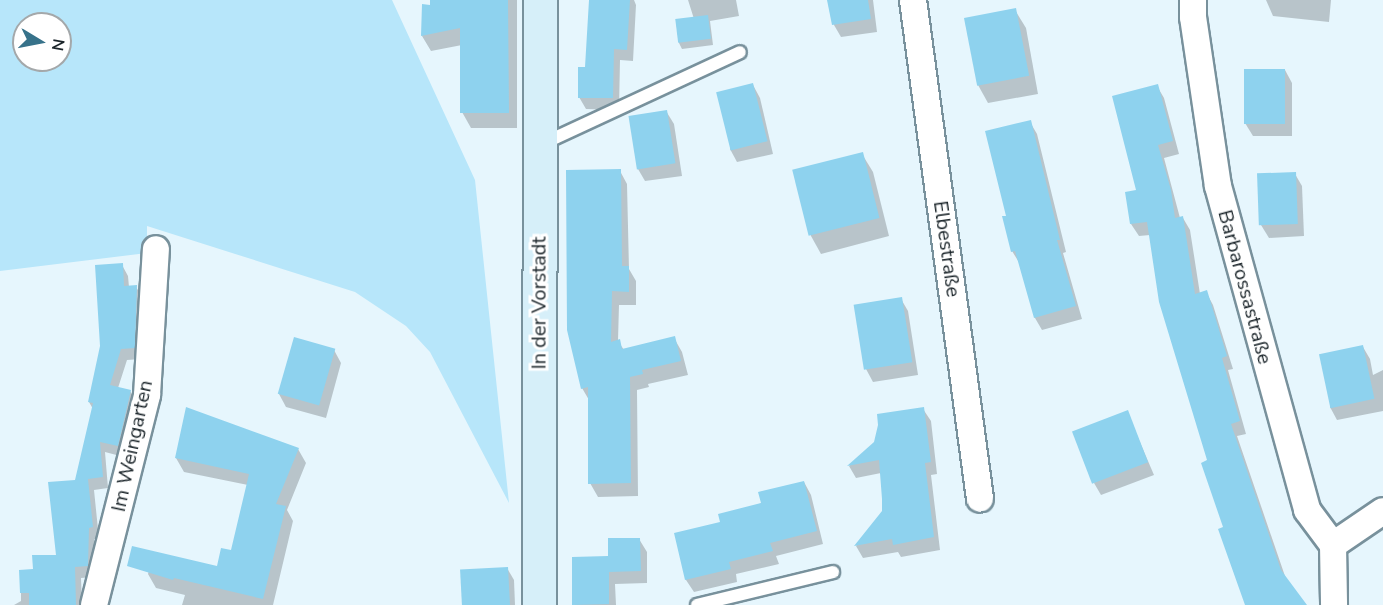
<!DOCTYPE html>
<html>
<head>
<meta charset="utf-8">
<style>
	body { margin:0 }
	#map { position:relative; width:1383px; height:605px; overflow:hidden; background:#e6f6fd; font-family:"Nunito Sans",sans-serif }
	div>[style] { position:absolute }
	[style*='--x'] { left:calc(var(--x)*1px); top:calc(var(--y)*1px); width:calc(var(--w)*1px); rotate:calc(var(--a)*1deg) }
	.green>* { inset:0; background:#b7e6fa }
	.shadow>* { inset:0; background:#0003 }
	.building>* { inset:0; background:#8ed2ee; transform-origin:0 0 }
	.roads { filter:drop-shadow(2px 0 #78919c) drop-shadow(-2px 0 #78919c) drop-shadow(0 2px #78919c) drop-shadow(0 -2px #78919c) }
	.lane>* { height:12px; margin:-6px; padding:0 6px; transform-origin:6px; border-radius:6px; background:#fff }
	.street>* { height:26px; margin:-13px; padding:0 13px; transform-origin:13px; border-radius:13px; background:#fff }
	.secondary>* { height:33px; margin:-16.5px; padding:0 16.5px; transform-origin:16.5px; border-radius:16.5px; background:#d6eff9 }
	span { translate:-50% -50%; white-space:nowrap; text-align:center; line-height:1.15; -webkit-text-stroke:6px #fff; paint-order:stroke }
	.street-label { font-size:20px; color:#1b252a }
	.north { position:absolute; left:12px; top:12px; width:60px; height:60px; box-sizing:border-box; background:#fff; border:2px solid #a4a8aa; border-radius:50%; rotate:100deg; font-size:16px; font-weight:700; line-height:24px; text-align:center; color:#1b252a }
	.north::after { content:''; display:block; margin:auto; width:21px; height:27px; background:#37728a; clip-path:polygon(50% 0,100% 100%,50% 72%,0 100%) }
</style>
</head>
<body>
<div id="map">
	<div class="green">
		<div style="clip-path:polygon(evenodd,0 0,392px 0,475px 180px,509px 503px,430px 352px,406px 326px,355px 292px,147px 226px,147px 253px,0 271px,0 0,24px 24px,60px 24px,60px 60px,24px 60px,24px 24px)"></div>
	</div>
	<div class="shadow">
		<div style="clip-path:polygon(432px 0,517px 0,517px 128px,471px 128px,462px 112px,462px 45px,431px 51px,422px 36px,424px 5px,431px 6px)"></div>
		<div style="clip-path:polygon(590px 0,634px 0,636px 5px,633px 61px,620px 60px,619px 110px,586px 109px,579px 97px,586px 69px)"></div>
		<div style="clip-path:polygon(688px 0,736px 0,739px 16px,710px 21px,713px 45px,682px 49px,679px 43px,676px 21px,694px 19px)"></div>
		<div style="clip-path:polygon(830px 0,873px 0,877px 32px,841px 37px,834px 25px)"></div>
		<div style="clip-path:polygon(1266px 0,1331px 0,1329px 22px,1273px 16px)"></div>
		<div style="clip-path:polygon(1015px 10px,1026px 28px,1038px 94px,988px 103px,978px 85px)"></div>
		<div style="clip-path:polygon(1285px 70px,1292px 83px,1292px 136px,1253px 136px,1245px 123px)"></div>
		<div style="clip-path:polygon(753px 85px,760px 98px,773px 154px,737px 162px,730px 149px)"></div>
		<div style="clip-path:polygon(1157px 86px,1164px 98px,1179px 154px,1164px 158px,1180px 218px,1183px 218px,1190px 230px,1200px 294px,1206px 292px,1213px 305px,1233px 369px,1228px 370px,1246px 434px,1237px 436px,1286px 579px,1306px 605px,1246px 605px,1150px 235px,1139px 236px,1131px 224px,1127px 193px,1138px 191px)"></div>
		<div style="clip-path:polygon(666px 111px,674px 124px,682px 176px,645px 181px,638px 169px,630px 117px)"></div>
		<div style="clip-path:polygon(1030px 122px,1037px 134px,1066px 252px,1063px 253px,1082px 319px,1042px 330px,1035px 318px,1020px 264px,1012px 251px)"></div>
		<div style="clip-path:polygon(862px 154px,873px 172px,889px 236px,821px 254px,811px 236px,794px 172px)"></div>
		<div style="clip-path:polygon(620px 171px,627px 184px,629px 269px,636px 281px,636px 305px,619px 305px,618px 341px,624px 350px,674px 338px,682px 352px,688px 375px,648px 384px,649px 387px,637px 390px,638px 496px,598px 497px,590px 483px,589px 400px,582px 388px)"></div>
		<div style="clip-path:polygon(1295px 174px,1302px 186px,1304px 236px,1269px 238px,1261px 225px,1259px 176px)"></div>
		<div style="clip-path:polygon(122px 265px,128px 276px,129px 287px,136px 287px,143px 298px,141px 359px,127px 360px,118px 388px,130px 391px,137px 403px,124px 457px,105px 452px,108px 488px,94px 490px,99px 539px,94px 539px,94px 577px,81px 578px,82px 605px,14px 605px,21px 601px,21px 571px,34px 571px,57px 556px,93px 409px,89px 402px)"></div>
		<div style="clip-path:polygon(901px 299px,908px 311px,918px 375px,873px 382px,866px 369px)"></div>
		<div style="clip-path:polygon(1363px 347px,1370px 359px,1373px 375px,1383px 370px,1383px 411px,1337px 420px,1330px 407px)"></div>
		<div style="clip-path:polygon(334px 350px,341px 363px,326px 418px,286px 407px,279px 394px)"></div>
		<div style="clip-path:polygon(923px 409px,931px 421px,937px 474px,931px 475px,940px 550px,901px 557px,898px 552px,863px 558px,856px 546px,884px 511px,881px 473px,856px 478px,849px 466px,875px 443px)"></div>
		<div style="clip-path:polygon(1127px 412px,1154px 475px,1101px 495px,1094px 483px)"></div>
		<div style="clip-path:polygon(298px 449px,306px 463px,287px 510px,293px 521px,273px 605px,182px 605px,185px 595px,156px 588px,148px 574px,153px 553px,218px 568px,232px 552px,248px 485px,184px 472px,176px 458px)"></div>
		<div style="clip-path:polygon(804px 482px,811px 495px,823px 544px,776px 556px,779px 564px,736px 574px,737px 582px,694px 592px,686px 580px,675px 534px,721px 523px)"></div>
		<div style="clip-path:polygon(639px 539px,647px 552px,647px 583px,615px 584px,616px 605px,574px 605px,610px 558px)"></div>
		<div style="clip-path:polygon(507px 568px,514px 580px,515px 605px,464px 605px)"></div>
	</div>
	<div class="building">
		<div style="clip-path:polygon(430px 0,508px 0,509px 113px,460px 113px,460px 28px,421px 36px,422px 4px,430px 5px)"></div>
		<div style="clip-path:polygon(589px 0,630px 0,627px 50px,614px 49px,613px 98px,578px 98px,578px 67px,585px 67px)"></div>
		<div style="clip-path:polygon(827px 0,868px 0,871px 19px,832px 25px)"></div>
		<div style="left:1016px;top:8px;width:69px;height:53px;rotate:79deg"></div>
		<div style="left:708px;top:15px;width:24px;height:33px;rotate:83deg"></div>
		<div style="left:1244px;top:69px;width:41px;height:55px"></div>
		<div style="left:753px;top:83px;width:60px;height:38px;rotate:76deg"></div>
		<div style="clip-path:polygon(1158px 84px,1173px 141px,1158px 145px,1171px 190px,1175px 218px,1183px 216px,1195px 294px,1207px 290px,1227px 356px,1222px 358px,1240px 421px,1231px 424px,1281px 570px,1307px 605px,1245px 605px,1218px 529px,1223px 527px,1201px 463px,1207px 460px,1159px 302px,1147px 222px,1130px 224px,1125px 192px,1136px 190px,1112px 96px)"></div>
		<div style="left:667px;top:110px;width:54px;height:39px;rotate:81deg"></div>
		<div style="clip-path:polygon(1031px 120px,1060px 240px,1057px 240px,1076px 306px,1034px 318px,1015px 251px,1011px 252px,1002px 216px,1006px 216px,985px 131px)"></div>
		<div style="left:863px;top:152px;width:68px;height:73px;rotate:76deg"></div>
		<div style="clip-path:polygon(621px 169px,622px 266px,629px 266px,629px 292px,612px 291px,611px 342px,620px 339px,622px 349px,675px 336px,681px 361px,642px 370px,643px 374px,630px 377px,631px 483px,588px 484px,588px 387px,581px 389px,567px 330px,566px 170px)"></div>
		<div style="left:1296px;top:172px;width:52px;height:39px;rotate:88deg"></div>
		<div style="clip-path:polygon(123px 263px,124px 286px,137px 285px,135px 348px,121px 349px,110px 385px,131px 390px,118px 446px,100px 442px,103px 477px,88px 479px,93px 527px,89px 528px,88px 566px,75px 567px,76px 605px,29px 605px,29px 593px,20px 593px,19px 570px,33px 569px,32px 555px,56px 555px,48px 482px,75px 480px,93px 403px,88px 402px,100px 346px,95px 265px)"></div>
		<div style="left:902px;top:297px;width:66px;height:49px;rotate:81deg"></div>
		<div style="left:294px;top:337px;width:43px;height:59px;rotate:16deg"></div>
		<div style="left:1363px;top:345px;width:55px;height:45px;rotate:78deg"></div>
		<div style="clip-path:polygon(186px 407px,299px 448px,276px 504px,286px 506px,263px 599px,174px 578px,173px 580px,127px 566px,132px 546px,217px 566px,221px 548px,231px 550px,249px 474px,175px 458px)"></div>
		<div style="clip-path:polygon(924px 407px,931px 462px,925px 463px,934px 537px,893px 545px,892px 539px,854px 546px,882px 511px,882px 499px,879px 460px,847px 466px,874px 442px,878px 425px,877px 414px)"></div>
		<div style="left:1128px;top:410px;width:56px;height:60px;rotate:69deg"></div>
		<div style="clip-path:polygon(804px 481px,817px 531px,770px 543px,773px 551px,729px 562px,731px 569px,685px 580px,674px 533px,720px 522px,718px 514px,761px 503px,758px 492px)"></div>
		<div style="clip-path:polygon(608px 538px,640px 538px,641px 571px,609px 572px,609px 604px,572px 605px,572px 557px,608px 556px)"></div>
		<div style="left:508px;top:567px;width:38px;height:48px;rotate:87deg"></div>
	</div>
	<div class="roads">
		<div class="lane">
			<div style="--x:542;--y:144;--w:218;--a:-24.9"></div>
			<div style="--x:697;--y:605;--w:140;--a:-13.6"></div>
		</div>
		<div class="street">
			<div style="--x:913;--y:0;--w:503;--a:82.35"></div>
			<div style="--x:1193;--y:0;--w:17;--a:90"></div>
			<div style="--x:1193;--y:17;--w:171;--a:81.6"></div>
			<div style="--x:1218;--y:186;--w:336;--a:74.6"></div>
			<div style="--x:1307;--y:510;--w:44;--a:53.4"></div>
			<div style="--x:1333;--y:545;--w:60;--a:-34.2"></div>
			<div style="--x:1333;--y:545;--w:60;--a:89"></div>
			<div style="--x:94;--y:605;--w:217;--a:-75.8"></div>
			<div style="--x:147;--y:395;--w:146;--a:-86.5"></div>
		</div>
		<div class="secondary">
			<div style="--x:539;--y:605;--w:605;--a:-89.91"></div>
		</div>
	</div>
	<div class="street-label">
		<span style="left:947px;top:249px;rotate:82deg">Elbestraße</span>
		<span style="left:1245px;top:287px;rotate:75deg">Barbarossastraße</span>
		<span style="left:539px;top:303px;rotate:-90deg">In der Vorstadt</span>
		<span style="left:132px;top:446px;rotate:-78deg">Im Weingarten</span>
	</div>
	<div class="north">N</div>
</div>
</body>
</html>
